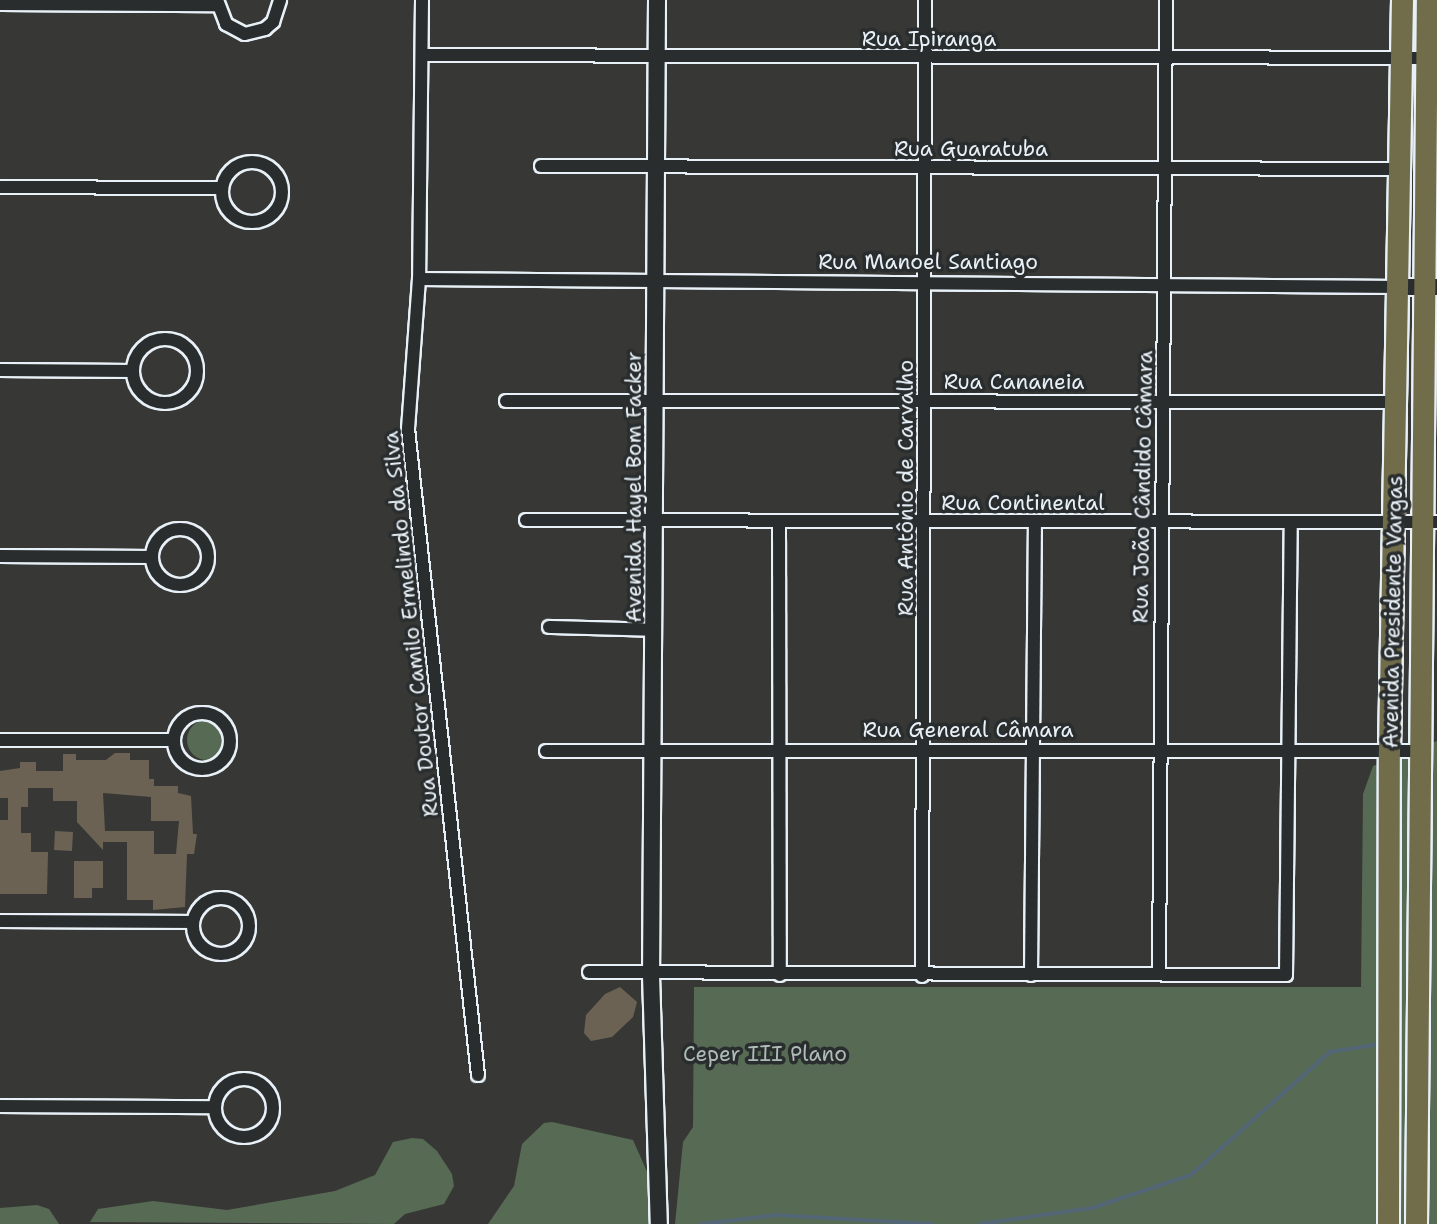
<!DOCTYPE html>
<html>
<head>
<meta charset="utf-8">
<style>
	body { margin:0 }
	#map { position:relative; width:1437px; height:1224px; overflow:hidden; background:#373835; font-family:"Shantell Sans",sans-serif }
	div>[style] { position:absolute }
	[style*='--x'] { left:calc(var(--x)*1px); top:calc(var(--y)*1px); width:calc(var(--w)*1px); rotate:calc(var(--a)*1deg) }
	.green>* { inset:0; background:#566a54 }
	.round { border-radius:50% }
	.stream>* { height:3.5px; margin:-1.75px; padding:0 1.75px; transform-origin:1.75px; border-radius:1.75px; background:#536676 }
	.building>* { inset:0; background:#6c6253; transform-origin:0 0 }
	.roads { filter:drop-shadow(2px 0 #e8f1f8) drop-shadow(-2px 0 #e8f1f8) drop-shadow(0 2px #e8f1f8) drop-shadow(0 -2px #e8f1f8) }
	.minor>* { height:12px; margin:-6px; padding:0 6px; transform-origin:6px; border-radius:6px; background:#2a2d2e }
	.minor>.ring { margin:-6px; padding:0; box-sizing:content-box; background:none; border:12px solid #2a2d2e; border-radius:50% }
	.tertiary>* { height:16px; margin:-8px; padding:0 8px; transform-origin:8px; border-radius:8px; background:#2a2d2e }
	.primary>* { height:21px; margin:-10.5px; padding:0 10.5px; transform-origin:10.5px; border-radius:10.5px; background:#716d4b }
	span { translate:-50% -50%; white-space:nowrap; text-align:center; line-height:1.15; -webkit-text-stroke:7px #2a2d2e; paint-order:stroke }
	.street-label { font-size:21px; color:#e8f1f8 }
	.park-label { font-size:21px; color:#aebbb6 }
</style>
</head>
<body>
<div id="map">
	<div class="green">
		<div class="round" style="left:187px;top:720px;width:40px;height:40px"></div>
		<div style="clip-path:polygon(1437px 741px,1437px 1224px,675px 1224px,683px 1142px,693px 1127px,694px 987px,1361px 987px,1363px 794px,1373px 766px)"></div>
		<div style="clip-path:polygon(552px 1122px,633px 1140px,649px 1176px,654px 1199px,649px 1224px,488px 1224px,514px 1186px,522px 1144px,544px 1123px)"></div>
		<div style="clip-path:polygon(412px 1138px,423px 1139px,437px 1151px,452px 1174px,454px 1186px,444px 1204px,405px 1214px,394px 1224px,90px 1222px,98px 1209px,153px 1201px,227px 1210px,335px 1191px,375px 1175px,393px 1142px)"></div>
		<div style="clip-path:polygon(37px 1205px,49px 1209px,59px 1224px,0 1224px,0 1208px)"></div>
	</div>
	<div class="stream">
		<div style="--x:702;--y:1224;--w:75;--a:-6.9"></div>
		<div style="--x:776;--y:1215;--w:157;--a:3.3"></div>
		<div style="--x:979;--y:1224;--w:114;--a:-8.1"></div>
		<div style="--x:1092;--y:1208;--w:104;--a:-18.4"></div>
		<div style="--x:1191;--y:1175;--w:186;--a:-41.5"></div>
		<div style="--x:1330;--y:1052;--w:51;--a:-9.1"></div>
	</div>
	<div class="building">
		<div style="clip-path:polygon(evenodd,115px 753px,130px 753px,130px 760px,149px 760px,149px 779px,154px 779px,154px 786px,178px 786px,178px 793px,191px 796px,193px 834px,197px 834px,194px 854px,187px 854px,185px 907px,153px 910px,153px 900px,127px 900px,127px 842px,103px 842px,103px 850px,77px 822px,77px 801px,53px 801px,53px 788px,28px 788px,28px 807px,21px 807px,21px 833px,31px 833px,31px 852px,48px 852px,47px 894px,0 894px,0 820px,8px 820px,8px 798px,0 798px,0 771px,20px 768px,20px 762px,36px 762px,36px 771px,63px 771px,63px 754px,76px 754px,76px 760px,106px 760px,115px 753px,103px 793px,151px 797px,151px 821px,179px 821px,176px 854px,154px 854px,154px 831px,105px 831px,103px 793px)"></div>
		<div style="left:55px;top:831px;width:18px;height:19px;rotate:3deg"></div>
		<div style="clip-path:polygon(74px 861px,103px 861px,103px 888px,92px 888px,92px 898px,74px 898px)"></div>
		<div style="clip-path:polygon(620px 987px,637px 1002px,633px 1017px,612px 1037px,591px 1041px,584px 1033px,586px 1015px,605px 994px)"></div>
	</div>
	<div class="roads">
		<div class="minor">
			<div style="--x:217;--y:0;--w:26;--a:69"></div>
			<div style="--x:226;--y:24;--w:21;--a:28"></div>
			<div style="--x:245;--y:34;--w:21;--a:-14"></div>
			<div style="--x:265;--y:29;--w:11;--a:-41"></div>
			<div style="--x:273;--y:22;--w:23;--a:-72"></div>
			<div style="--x:422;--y:0;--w:279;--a:90.6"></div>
			<div style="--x:419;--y:279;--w:150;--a:94.2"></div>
			<div style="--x:408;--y:429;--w:650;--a:83.82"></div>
			<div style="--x:0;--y:4;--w:217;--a:0.3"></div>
			<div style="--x:422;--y:55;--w:1015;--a:0.17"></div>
			<div class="ring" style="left:222px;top:162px;width:48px;height:48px"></div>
			<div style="--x:541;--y:166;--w:860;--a:0.2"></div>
			<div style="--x:0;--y:187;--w:221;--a:0.3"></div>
			<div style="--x:419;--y:279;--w:981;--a:0.47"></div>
			<div class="ring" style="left:133px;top:339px;width:52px;height:52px"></div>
			<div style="--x:0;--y:370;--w:133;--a:0.4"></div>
			<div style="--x:506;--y:401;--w:891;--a:0.06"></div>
			<div style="--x:526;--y:520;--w:911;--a:0.13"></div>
			<div style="--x:779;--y:522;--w:453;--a:89.9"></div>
			<div class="ring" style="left:152px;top:529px;width:44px;height:44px"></div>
			<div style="--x:0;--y:556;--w:152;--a:0.4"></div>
			<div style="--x:549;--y:627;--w:105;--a:1.6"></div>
			<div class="ring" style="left:174px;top:713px;width:44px;height:44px"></div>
			<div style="--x:0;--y:740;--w:173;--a:0"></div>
			<div style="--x:546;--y:751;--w:873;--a:0"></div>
			<div class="ring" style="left:193px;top:898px;width:44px;height:44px"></div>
			<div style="--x:0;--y:921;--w:193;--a:0.3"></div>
			<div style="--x:589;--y:972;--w:697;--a:0.25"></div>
			<div style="--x:1286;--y:975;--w:452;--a:-89.4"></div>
			<div style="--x:1159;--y:974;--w:974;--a:-89.59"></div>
			<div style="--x:1031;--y:975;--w:452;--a:-89.5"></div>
			<div style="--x:922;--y:976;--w:976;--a:-89.82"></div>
			<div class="ring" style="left:215px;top:1079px;width:46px;height:46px"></div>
			<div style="--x:0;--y:1106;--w:214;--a:0.3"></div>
		</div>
		<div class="tertiary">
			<div style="--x:657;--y:0;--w:975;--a:90.35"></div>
			<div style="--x:651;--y:975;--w:249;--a:88.2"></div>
			<div style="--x:1400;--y:287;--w:37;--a:0"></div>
		</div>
		<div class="primary">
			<div style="--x:1388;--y:1224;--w:473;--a:-89.9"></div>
			<div style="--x:1389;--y:751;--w:751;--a:-89.01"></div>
			<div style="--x:1416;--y:1224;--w:1224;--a:-89.49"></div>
		</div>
	</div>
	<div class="street-label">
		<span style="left:929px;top:39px">Rua Ipiranga</span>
		<span style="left:971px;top:149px">Rua Guaratuba</span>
		<span style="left:928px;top:262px">Rua Manoel Santiago</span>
		<span style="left:1014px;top:382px">Rua Cananeia</span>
		<span style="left:634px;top:487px;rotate:-90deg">Avenida Hayel Bom Facker</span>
		<span style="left:1143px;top:487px;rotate:-89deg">Rua João Cândido Câmara</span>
		<span style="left:906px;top:488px;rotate:-90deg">Rua Antônio de Carvalho</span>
		<span style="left:1023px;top:503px">Rua Continental</span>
		<span style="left:1393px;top:612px;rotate:-89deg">Avenida Presidente Vargas</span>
		<span style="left:411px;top:624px;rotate:-96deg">Rua Doutor Camilo Ermelindo da Silva</span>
		<span style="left:968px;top:730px">Rua General Câmara</span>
	</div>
	<div class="park-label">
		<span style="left:765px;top:1054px">Ceper III Plano</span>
	</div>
</div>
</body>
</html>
